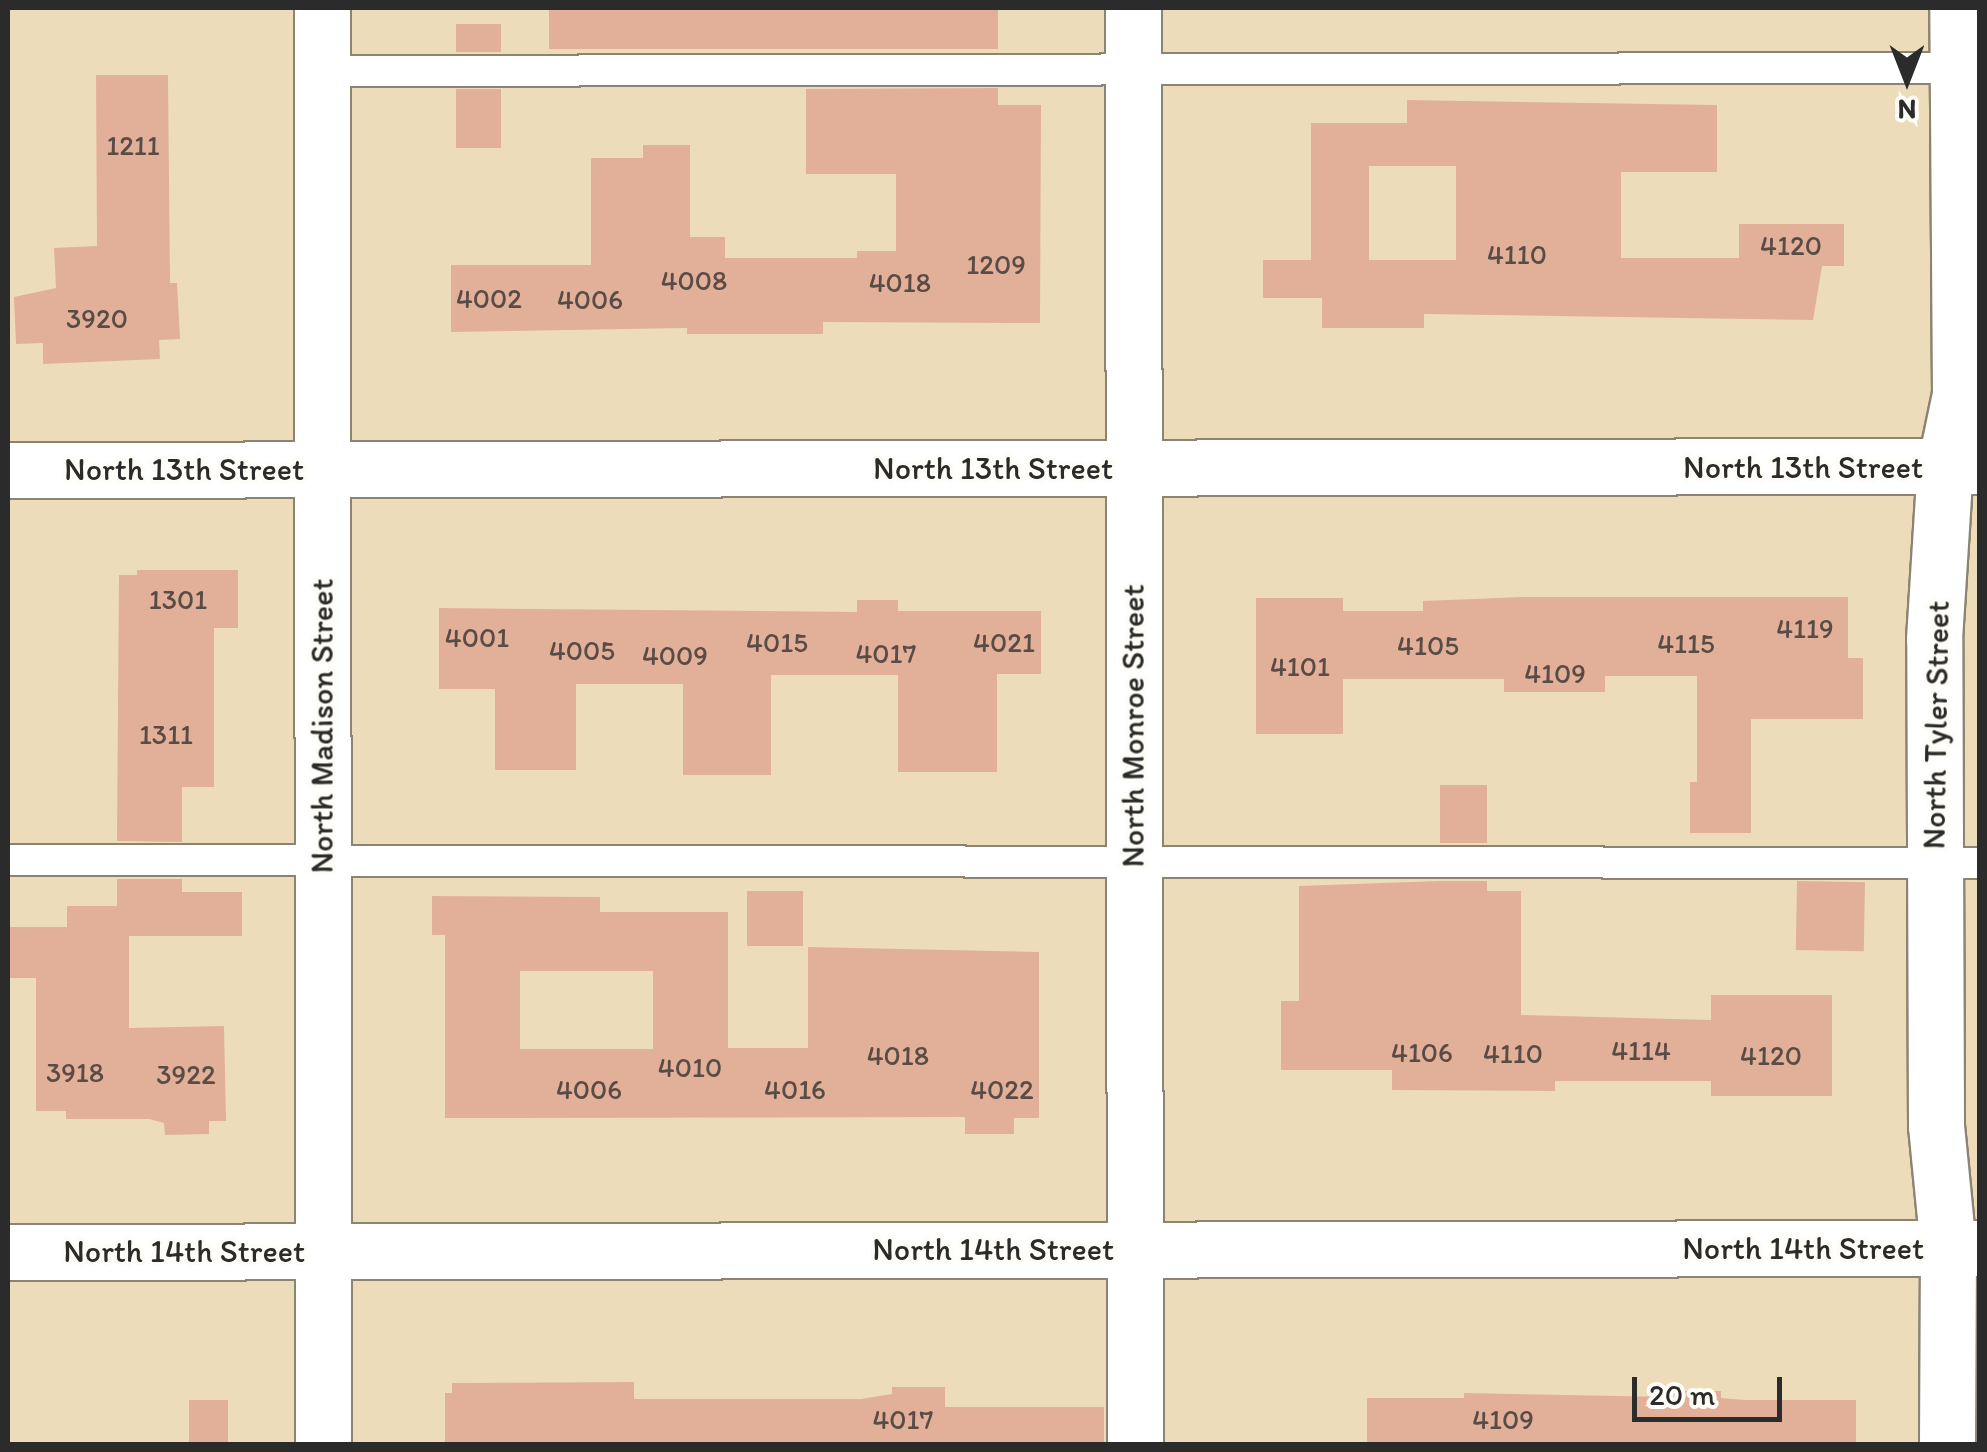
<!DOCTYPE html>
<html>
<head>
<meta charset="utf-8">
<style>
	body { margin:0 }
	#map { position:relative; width:1987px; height:1452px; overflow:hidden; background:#eddcba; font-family:Itim,sans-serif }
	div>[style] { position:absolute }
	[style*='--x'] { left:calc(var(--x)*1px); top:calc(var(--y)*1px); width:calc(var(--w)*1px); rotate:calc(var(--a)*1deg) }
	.building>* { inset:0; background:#e2b099; transform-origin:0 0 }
	.roads { filter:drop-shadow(2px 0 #8c8472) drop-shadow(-2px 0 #8c8472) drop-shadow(0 2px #8c8472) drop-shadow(0 -2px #8c8472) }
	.lane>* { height:30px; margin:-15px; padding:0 15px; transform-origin:15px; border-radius:15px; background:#fff }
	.street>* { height:55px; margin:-27.5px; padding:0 27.5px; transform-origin:27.5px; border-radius:27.5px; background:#fff }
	span { translate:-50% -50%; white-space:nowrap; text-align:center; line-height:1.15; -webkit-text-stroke:8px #fdfcf7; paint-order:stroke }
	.number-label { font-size:28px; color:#594c46 }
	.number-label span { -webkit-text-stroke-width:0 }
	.street-label { font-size:32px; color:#2b2b2b }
	.frame { position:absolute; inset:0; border:10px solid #2b2b2b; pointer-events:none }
	.north { position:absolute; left:1857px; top:30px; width:100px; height:100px; -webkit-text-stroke:8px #fdfcf7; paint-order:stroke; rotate:180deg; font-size:28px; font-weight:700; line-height:40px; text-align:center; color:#2b2b2b }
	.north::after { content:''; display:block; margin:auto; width:35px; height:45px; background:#2b2b2b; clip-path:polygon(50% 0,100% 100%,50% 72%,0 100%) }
	.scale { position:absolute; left:1632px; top:1377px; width:150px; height:45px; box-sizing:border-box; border:5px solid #2b2b2b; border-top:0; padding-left:12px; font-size:30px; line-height:35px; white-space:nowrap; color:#2b2b2b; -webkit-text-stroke:8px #fdfcf7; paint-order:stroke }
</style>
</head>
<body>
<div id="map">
	<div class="building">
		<div style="left:549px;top:8px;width:449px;height:41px"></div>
		<div style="left:456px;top:24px;width:45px;height:28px"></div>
		<div style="clip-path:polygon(96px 75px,168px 75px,170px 283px,177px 283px,180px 339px,159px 340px,160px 359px,43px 364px,43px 343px,16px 344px,14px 297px,56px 288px,54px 248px,97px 246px)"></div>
		<div style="clip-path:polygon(998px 88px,998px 105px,1041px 105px,1040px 323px,823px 322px,823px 334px,687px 334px,687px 328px,451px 332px,451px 265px,591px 265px,591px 158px,643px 158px,643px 145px,690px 145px,690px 237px,725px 237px,725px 258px,857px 258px,857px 251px,896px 251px,896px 174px,806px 174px,806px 89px)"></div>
		<div style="left:501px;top:89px;width:59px;height:45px;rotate:90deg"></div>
		<div style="clip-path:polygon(evenodd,1407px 100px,1717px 105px,1717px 172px,1621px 172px,1621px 258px,1739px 258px,1739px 224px,1844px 224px,1844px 266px,1822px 266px,1813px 320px,1424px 314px,1424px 328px,1322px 328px,1322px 298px,1263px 298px,1263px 260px,1311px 260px,1311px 123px,1407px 123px,1407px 100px,1369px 166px,1456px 166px,1456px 260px,1369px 260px,1369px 166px)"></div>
		<div style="clip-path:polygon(137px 570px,238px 570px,238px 628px,214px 628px,214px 787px,182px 787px,182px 842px,117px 841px,119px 575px,137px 575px)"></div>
		<div style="clip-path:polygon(1523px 597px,1848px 597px,1848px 658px,1863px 658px,1863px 719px,1751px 719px,1751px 833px,1690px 833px,1690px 782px,1697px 782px,1697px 676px,1605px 676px,1605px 692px,1504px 692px,1504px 679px,1343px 679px,1343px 734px,1256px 734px,1256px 598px,1343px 598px,1343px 611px,1423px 611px,1423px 601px)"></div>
		<div style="clip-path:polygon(857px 600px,898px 600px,898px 611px,1041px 611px,1041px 674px,997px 674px,997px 772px,898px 772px,898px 675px,771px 675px,771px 775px,683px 775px,683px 684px,576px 684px,576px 770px,495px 770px,495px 689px,439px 689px,439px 608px,857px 612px)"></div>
		<div style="left:1440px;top:785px;width:47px;height:58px"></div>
		<div style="clip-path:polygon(117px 879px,182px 879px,182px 892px,242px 892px,242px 936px,129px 936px,129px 1028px,224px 1026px,226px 1121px,209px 1121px,209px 1134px,165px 1135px,164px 1123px,149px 1119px,66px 1119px,66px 1111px,36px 1111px,36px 978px,8px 978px,8px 927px,67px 927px,67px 906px,117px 906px)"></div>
		<div style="clip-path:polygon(1440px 881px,1487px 881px,1487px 891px,1521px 891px,1521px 1015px,1711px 1020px,1711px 995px,1832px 995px,1832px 1096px,1711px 1096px,1711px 1081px,1555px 1081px,1555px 1091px,1392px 1090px,1392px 1070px,1281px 1070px,1281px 1001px,1299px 1001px,1299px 886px)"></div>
		<div style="left:1797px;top:881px;width:68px;height:69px;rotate:1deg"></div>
		<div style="left:747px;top:891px;width:56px;height:55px"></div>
		<div style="clip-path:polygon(evenodd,432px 896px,600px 897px,600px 912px,728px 912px,728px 1048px,808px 1048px,808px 947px,1039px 952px,1039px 1118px,1014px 1118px,1014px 1134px,965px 1134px,965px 1117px,445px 1118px,445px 935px,432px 935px,432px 896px,520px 971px,653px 971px,653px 1049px,520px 1049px,520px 971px)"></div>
		<div style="clip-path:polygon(634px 1382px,634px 1399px,861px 1399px,892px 1394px,892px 1387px,945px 1387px,945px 1407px,1104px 1407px,1104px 1444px,445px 1444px,445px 1393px,452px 1393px,452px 1383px)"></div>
		<div style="clip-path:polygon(1673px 1391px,1721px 1391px,1721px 1398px,1745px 1400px,1856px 1400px,1856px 1444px,1367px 1444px,1367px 1398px,1464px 1398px,1464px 1393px,1673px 1397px)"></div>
		<div style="left:189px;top:1400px;width:39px;height:44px"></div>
	</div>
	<div class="roads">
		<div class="lane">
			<div style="--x:322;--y:71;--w:1635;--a:-0.11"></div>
			<div style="--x:8;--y:860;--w:1972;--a:0.09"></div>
		</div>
		<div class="street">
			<div style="--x:322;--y:8;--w:1436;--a:89.96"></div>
			<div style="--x:1133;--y:8;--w:1436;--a:89.92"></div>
			<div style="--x:8;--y:470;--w:1972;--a:-0.12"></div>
			<div style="--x:8;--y:1252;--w:1972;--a:-0.12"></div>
			<div style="--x:1947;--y:1444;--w:196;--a:-89.7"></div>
			<div style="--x:1948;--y:1248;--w:123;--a:-95.6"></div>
			<div style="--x:1936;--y:1126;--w:487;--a:-90.2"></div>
			<div style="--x:1934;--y:639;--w:173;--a:-86.4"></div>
			<div style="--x:1945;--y:466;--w:74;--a:-78.2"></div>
			<div style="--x:1960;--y:394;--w:386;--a:-90.4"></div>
		</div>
	</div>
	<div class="number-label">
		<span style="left:133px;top:145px">1211</span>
		<span style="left:1791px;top:245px">4120</span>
		<span style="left:1517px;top:254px">4110</span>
		<span style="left:996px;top:264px">1209</span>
		<span style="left:694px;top:280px">4008</span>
		<span style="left:900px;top:282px">4018</span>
		<span style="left:489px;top:298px">4002</span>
		<span style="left:590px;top:299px">4006</span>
		<span style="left:97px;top:318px">3920</span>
		<span style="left:178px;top:599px">1301</span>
		<span style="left:1805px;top:628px">4119</span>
		<span style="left:477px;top:637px">4001</span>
		<span style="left:777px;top:642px">4015</span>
		<span style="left:1004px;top:642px">4021</span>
		<span style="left:1686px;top:643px">4115</span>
		<span style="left:1428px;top:645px">4105</span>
		<span style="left:582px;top:650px">4005</span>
		<span style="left:886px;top:653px">4017</span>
		<span style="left:675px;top:655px">4009</span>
		<span style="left:1300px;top:666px">4101</span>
		<span style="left:1555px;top:673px">4109</span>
		<span style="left:166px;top:734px">1311</span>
		<span style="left:1641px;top:1050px">4114</span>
		<span style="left:1422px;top:1052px">4106</span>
		<span style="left:1513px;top:1053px">4110</span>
		<span style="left:898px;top:1055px">4018</span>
		<span style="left:1771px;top:1055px">4120</span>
		<span style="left:690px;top:1067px">4010</span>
		<span style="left:75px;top:1072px">3918</span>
		<span style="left:186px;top:1074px">3922</span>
		<span style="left:589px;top:1089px">4006</span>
		<span style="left:795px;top:1089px">4016</span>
		<span style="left:1002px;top:1089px">4022</span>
		<span style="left:903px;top:1419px">4017</span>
		<span style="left:1503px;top:1419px">4109</span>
	</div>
	<div class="street-label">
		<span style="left:1803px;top:467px">North 13th Street</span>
		<span style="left:993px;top:468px">North 13th Street</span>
		<span style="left:184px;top:469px">North 13th Street</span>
		<span style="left:1936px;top:725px;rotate:-89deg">North Tyler Street</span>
		<span style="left:322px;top:726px;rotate:-90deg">North Madison Street</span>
		<span style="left:1133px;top:726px;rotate:-90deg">North Monroe Street</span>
		<span style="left:1803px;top:1248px">North 14th Street</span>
		<span style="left:993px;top:1249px">North 14th Street</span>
		<span style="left:184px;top:1251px">North 14th Street</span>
	</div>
	<div class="frame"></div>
	<div class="north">N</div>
	<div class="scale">20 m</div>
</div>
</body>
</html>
